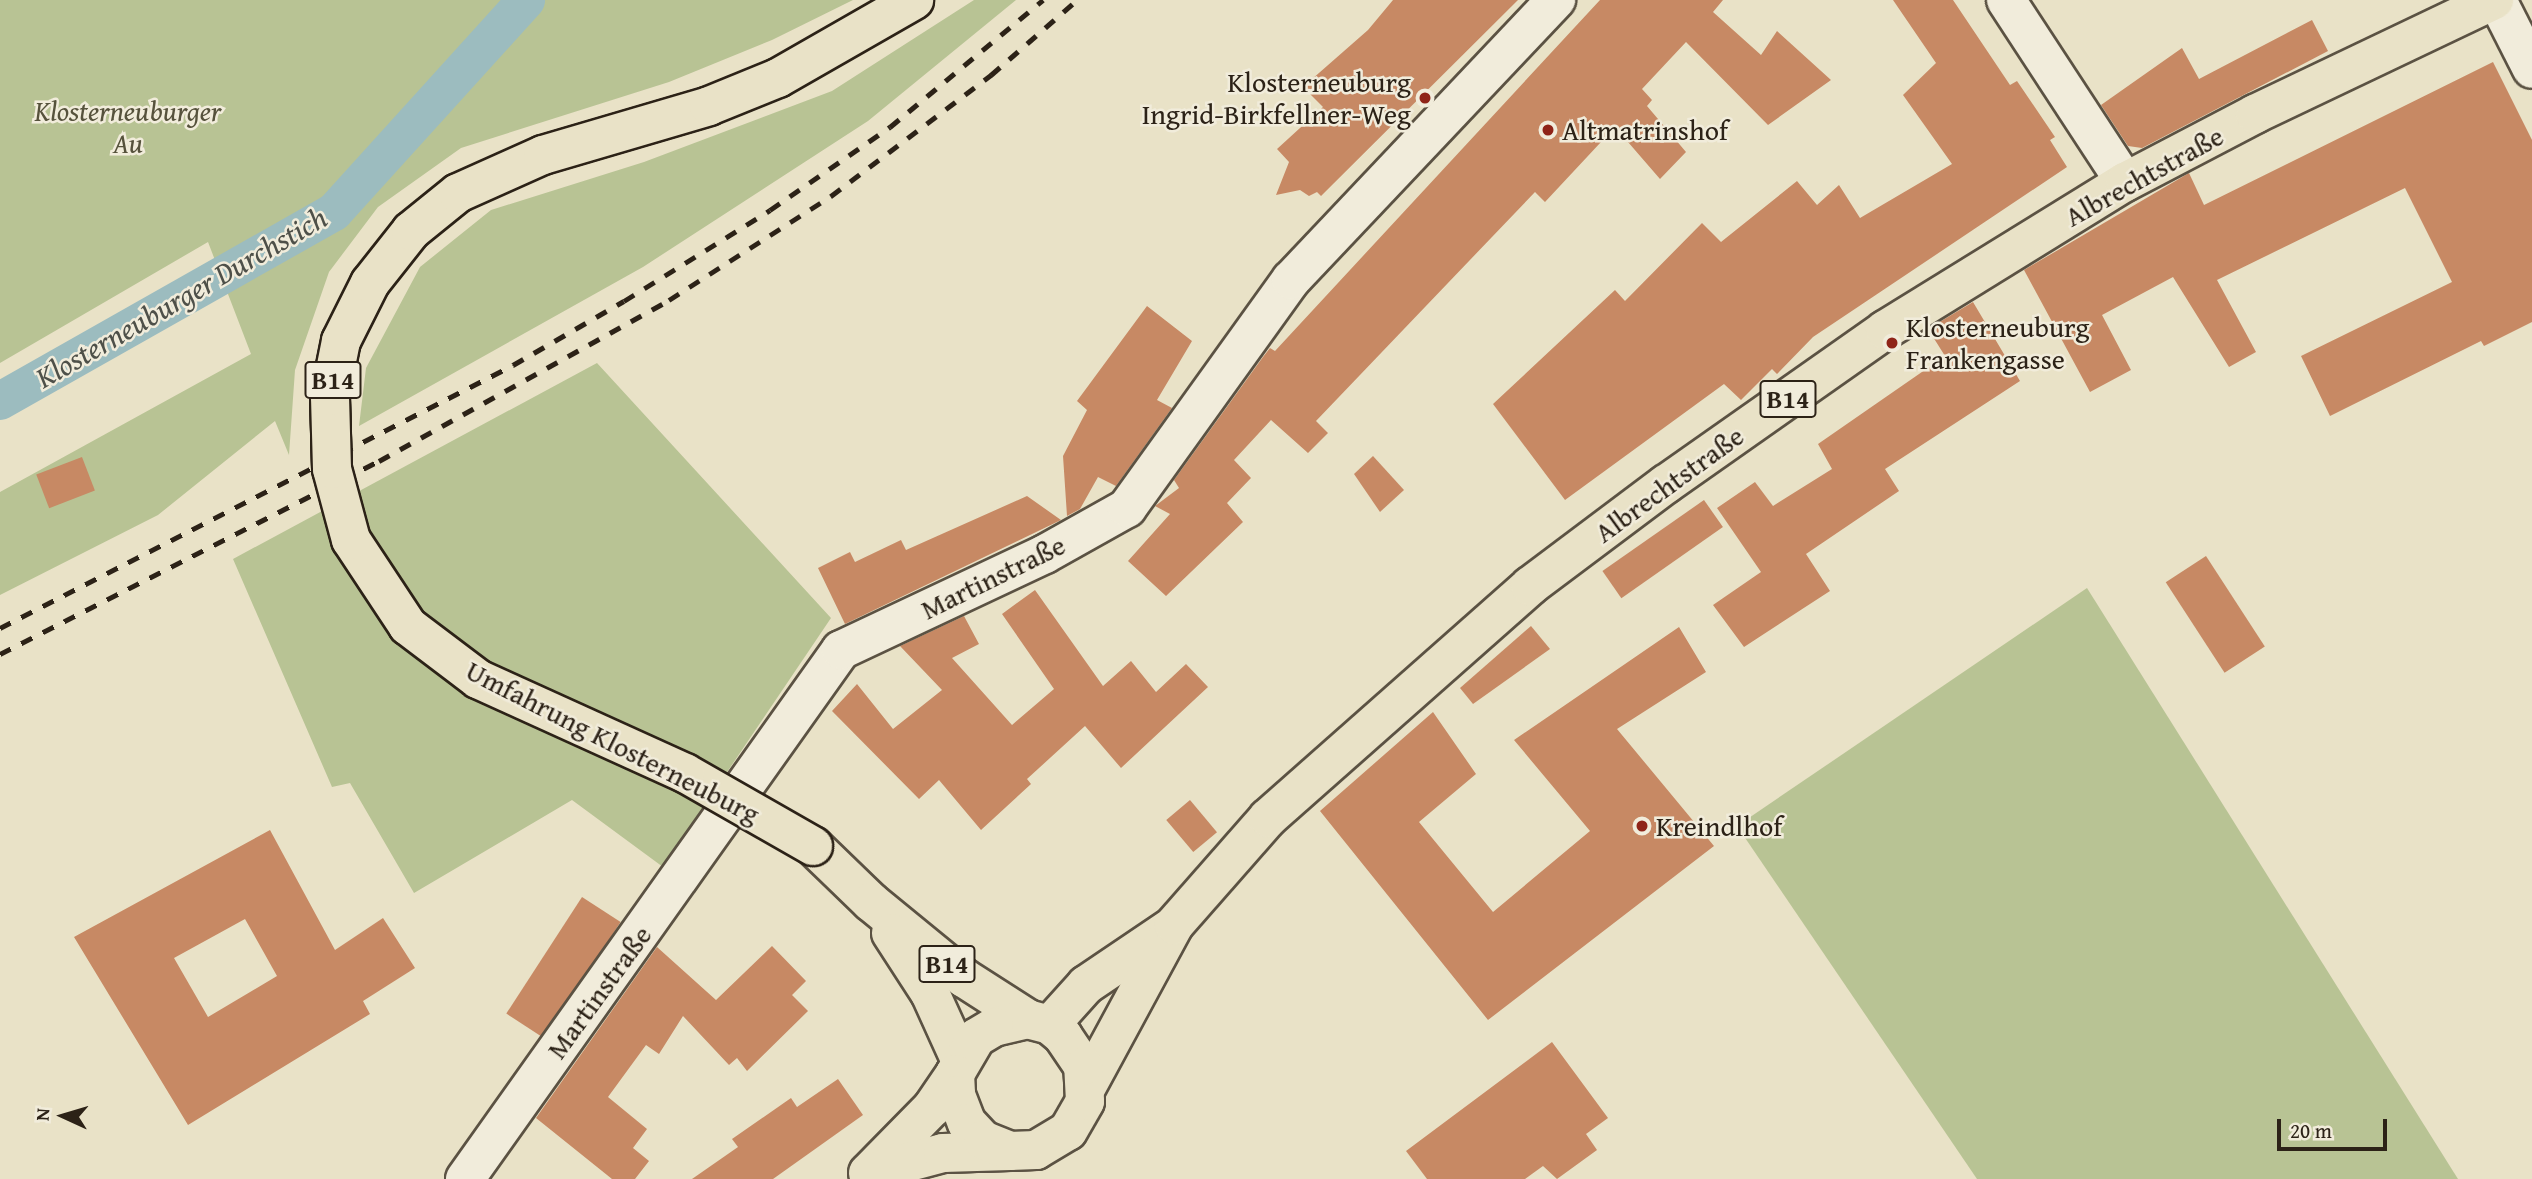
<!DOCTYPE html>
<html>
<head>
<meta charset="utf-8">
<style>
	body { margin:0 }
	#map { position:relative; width:2532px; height:1179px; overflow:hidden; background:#e9e2c7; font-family:"Gentium Book Plus",serif }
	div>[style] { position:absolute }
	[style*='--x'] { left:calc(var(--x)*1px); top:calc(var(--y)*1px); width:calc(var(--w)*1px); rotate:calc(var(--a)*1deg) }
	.green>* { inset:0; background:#b8c394 }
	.canal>* { height:38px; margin:-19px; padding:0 19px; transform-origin:19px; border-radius:19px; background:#9cbcbf }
	.building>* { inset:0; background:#c78964; transform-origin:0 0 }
	.roads { filter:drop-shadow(2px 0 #5b5243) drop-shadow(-2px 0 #5b5243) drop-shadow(0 2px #5b5243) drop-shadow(0 -2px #5b5243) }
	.minor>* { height:38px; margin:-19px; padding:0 19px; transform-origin:19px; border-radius:19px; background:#f1ecdb }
	.major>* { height:38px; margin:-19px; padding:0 19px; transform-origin:19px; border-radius:19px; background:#e9e2c7 }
	.rail>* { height:5px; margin-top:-2.5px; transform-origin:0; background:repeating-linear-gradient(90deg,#2c2217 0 12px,transparent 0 24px) }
	.bridges { filter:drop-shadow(2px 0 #2c2217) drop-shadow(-2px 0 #2c2217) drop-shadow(0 2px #2c2217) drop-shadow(0 -2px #2c2217) }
	.major-bridge>* { height:38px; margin:-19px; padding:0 19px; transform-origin:19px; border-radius:19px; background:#e9e2c7 }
	.dots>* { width:19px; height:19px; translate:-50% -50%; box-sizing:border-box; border:4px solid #f1ecdb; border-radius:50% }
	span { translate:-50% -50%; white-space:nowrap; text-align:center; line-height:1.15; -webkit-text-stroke:5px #f1ecdb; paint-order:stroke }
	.shield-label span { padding:2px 5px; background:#f1ecdb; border:2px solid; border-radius:5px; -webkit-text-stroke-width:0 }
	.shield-label { font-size:26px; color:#2c2217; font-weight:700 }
	.poi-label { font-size:28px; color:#2c2217 }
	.right { translate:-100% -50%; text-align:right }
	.left { translate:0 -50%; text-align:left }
	.park-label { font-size:28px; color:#56523c; font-style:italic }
	.street-label { font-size:28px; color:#2c2217 }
	.water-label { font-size:30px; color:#4e5049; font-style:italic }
	.north { position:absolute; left:28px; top:1081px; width:70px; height:70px; -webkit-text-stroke:5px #f1ecdb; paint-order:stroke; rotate:274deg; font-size:19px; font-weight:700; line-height:28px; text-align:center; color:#2c2217 }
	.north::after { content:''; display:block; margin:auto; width:24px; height:32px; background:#2c2217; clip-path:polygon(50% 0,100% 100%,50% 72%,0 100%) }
	.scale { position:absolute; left:2277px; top:1119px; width:110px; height:32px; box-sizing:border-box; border:4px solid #2c2217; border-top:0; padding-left:9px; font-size:21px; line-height:24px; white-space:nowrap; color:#2c2217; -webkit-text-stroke:5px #f1ecdb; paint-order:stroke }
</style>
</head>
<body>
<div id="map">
	<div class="green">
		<div style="clip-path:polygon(0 0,853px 0,772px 40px,669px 82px,461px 148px,378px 207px,329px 272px,295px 370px,289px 455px,275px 421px,158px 515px,0 595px,0 492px,251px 354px,208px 242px,0 363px)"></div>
		<div style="clip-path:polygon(974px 0,1016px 0,868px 121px,643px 267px,359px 426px,366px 368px,420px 267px,491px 210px,644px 162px,832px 91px)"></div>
		<div style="clip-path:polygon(597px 363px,831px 618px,663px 867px,572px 800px,414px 893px,350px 783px,332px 787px,233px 559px)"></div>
		<div style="clip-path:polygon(2087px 588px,2458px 1179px,1977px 1179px,1737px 826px)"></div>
	</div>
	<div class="canal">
		<div style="--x:0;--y:401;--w:384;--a:-29.5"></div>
		<div style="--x:334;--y:212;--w:286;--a:-47.8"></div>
	</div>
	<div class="building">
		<div style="clip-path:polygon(1393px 0,1518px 0,1321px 196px,1317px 192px,1309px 196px,1300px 190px,1276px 195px,1289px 162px,1277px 149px,1323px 107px,1303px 87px,1368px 30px)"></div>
		<div style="clip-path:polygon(1600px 0,1723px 0,1713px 12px,1761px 55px,1777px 31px,1831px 80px,1768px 125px,1686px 42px,1642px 89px,1652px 100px,1647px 106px,1686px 152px,1660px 179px,1615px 127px,1545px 202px,1535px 192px,1316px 421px,1328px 433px,1308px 453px,1271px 420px,1234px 460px,1251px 478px,1227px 503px,1243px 522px,1166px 596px,1128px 561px,1170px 514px,1155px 506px,1179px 488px,1174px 480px,1263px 357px,1270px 348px,1275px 351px)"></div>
		<div style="clip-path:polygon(1893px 0,1953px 0,2010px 85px,2017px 81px,2055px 137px,2050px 140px,2067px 167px,1813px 337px,1777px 374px,1772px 369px,1741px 400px,1724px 384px,1565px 500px,1493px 404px,1615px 290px,1625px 301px,1702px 223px,1721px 242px,1797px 181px,1817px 205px,1839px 185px,1860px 218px,1952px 164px,1903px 95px,1936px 63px)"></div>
		<div style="clip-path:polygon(2312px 20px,2328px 51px,2142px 148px,2128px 146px,2101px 105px,2182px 48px,2199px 79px)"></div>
		<div style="clip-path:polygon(2493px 62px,2532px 140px,2532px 322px,2484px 346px,2481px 341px,2330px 416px,2301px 356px,2452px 282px,2405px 188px,2217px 280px,2256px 352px,2229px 367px,2173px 277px,2102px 315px,2131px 370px,2090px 392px,2024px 270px,2189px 173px,2204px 205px)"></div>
		<div style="clip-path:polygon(1973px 302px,2020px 381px,1885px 469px,1899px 491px,1806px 554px,1830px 591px,1744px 647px,1713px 605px,1761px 572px,1717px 508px,1755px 482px,1773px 506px,1832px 469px,1818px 444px,1945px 356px,1928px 329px)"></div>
		<div style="clip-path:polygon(1147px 306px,1192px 341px,1157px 400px,1172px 408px,1116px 486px,1098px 477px,1080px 509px,1067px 516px,1063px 456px,1087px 410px,1077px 401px)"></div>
		<div style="clip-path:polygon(1373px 456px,1404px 490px,1380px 512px,1354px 474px)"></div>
		<div style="left:82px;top:457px;width:36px;height:49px;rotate:69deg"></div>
		<div style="clip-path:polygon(1027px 496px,1061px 520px,845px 624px,818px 568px,850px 552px,855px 562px,901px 540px,906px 550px)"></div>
		<div style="left:1704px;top:500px;width:33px;height:124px;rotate:55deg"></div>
		<div style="left:2206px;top:556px;width:108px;height:48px;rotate:57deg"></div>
		<div style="clip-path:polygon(1035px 590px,1103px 686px,1131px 661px,1156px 692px,1186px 664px,1208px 687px,1121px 768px,1085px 726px,1027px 779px,1031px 784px,981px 830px,939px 780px,919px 799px,832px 711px,857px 684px,893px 729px,942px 690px,900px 646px,964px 616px,979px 644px,952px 658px,1012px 725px,1054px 689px,1002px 614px)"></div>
		<div style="clip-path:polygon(1531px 626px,1550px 649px,1473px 704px,1460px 688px)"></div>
		<div style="clip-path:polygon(1679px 627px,1706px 672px,1617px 729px,1714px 846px,1488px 1020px,1320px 811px,1433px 712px,1476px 774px,1419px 822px,1493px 912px,1590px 831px,1514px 740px)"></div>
		<div style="left:1190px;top:800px;width:42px;height:31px;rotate:50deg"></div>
		<div style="clip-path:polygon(evenodd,270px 830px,335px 950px,383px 918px,415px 968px,363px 1001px,370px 1014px,188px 1125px,74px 937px,270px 830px,245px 919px,277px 976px,208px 1017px,174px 958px,245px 919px)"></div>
		<div style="left:582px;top:897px;width:46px;height:139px;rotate:33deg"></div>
		<div style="clip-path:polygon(772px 946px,806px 981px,792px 995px,808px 1011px,747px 1071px,737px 1058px,729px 1065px,683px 1016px,659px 1054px,646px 1045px,608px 1097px,647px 1129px,633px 1148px,649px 1161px,635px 1179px,612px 1179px,536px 1118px,657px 947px,716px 1000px)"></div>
		<div style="clip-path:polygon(1552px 1042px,1608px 1118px,1586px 1134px,1597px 1150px,1557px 1179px,1543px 1166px,1525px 1179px,1427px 1179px,1406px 1151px)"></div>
		<div style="clip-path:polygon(838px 1079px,863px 1115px,773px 1179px,692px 1179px,738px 1147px,732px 1139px,791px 1098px,797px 1107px)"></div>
	</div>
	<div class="roads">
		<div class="minor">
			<div style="--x:2006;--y:0;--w:217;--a:56.8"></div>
			<div style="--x:2497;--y:0;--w:77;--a:63.1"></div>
			<div style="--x:465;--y:1179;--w:649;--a:-54.6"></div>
			<div style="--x:841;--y:650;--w:225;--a:-25.2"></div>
			<div style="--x:1045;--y:554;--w:94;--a:-29.3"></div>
			<div style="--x:1127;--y:508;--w:281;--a:-54.3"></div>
			<div style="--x:1291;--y:280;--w:386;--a:-46.6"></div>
		</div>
		<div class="major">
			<div style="--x:813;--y:846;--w:81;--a:44"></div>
			<div style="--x:871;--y:902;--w:120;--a:39.3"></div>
			<div style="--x:964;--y:978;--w:76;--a:32.6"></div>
			<div style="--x:891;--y:933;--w:72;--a:57"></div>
			<div style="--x:930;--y:993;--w:72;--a:65.6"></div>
			<div style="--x:1050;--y:1025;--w:54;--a:-48"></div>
			<div style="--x:1086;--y:985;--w:100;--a:-34"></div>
			<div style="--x:1086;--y:1088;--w:185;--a:-61.6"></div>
			<div style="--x:1174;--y:925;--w:142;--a:-48.7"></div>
			<div style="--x:1268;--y:818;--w:350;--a:-41.5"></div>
			<div style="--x:1530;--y:586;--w:170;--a:-36.9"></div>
			<div style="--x:1666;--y:484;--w:268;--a:-35.1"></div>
			<div style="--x:1885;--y:330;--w:282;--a:-31.7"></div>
			<div style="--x:2125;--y:182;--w:147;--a:-27.6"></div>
			<div style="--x:2255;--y:114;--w:265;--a:-25.5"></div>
			<div style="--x:869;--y:1172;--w:90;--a:-45.5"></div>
			<div style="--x:932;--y:1108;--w:41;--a:-55.9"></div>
			<div style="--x:868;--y:1173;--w:78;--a:-14.9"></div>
			<div style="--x:943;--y:1153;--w:67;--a:-1.7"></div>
			<div style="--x:1010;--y:1151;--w:26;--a:-2"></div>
			<div style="--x:1036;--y:1150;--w:37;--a:-31"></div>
			<div style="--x:1068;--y:1131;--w:34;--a:-60"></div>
			<div style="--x:1085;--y:1101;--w:35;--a:-93"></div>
			<div style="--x:1083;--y:1066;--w:36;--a:-124"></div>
			<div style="--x:1063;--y:1036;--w:17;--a:-140"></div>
			<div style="--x:1050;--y:1025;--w:23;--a:-165"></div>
			<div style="--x:1028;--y:1019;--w:35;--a:167"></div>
			<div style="--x:994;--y:1027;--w:21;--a:149"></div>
			<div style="--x:976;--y:1038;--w:42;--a:120.3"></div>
			<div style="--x:955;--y:1074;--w:21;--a:87"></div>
			<div style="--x:956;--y:1095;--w:30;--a:69"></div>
			<div style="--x:967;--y:1123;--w:23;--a:47"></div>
			<div style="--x:983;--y:1140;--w:29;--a:22"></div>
		</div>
	</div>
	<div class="rail">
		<div style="--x:0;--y:628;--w:576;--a:-27.14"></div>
		<div style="--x:513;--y:365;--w:128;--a:-30"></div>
		<div style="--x:624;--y:301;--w:172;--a:-31.9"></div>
		<div style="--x:770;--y:210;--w:146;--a:-34.7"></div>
		<div style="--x:890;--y:127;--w:199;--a:-39.7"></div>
		<div style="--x:0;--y:654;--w:425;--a:-27"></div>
		<div style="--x:379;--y:461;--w:332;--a:-29"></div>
		<div style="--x:669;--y:300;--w:193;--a:-32.7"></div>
		<div style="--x:831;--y:196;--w:201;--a:-37.1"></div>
		<div style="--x:991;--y:75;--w:114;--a:-41.1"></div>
	</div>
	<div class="bridges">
		<div class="major-bridge">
			<div style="--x:813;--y:846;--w:147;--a:-150.3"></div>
			<div style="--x:685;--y:773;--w:227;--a:-155.6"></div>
			<div style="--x:478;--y:679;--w:88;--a:-142.9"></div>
			<div style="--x:408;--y:626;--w:103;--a:-123.5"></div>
			<div style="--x:351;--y:540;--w:73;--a:-105"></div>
			<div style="--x:332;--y:469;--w:73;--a:-91.6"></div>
			<div style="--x:330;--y:396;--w:56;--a:-78.7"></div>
			<div style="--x:341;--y:341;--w:65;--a:-63.4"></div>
			<div style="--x:370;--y:283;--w:66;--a:-51.7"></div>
			<div style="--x:411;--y:231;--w:60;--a:-39"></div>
			<div style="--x:458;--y:193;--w:93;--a:-24.1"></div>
			<div style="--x:543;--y:155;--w:173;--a:-16.4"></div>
			<div style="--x:709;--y:106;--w:74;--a:-22.1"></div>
			<div style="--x:778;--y:78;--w:157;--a:-29.8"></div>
		</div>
	</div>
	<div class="dots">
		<div style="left:1425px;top:98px;background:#8f2418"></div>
		<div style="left:1548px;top:130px;background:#8f2418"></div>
		<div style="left:1892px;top:343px;background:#8f2418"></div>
		<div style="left:1642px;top:826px;background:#8f2418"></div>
	</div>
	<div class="shield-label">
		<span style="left:333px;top:380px">B14</span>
		<span style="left:1788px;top:399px">B14</span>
		<span style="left:947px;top:964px">B14</span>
	</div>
	<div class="poi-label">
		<span class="right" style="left:1411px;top:98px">Klosterneuburg<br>Ingrid-Birkfellner-Weg</span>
		<span class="left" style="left:1562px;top:130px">Altmatrinshof</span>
		<span class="left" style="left:1906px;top:343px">Klosterneuburg<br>Frankengasse</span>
		<span class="left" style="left:1656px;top:826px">Kreindlhof</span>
	</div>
	<div class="park-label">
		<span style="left:128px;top:127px">Klosterneuburger<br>Au</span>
	</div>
	<div class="street-label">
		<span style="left:2144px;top:176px;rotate:-29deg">Albrechtstraße</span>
		<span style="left:1669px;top:484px;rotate:-36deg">Albrechtstraße</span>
		<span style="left:993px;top:577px;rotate:-26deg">Martinstraße</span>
		<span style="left:613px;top:742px;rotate:27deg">Umfahrung Klosterneuburg</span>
		<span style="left:599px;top:992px;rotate:-54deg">Martinstraße</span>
	</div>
	<div class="water-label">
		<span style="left:181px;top:297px;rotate:-30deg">Klosterneuburger Durchstich</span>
	</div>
	<div class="north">N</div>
	<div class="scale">20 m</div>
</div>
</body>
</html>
